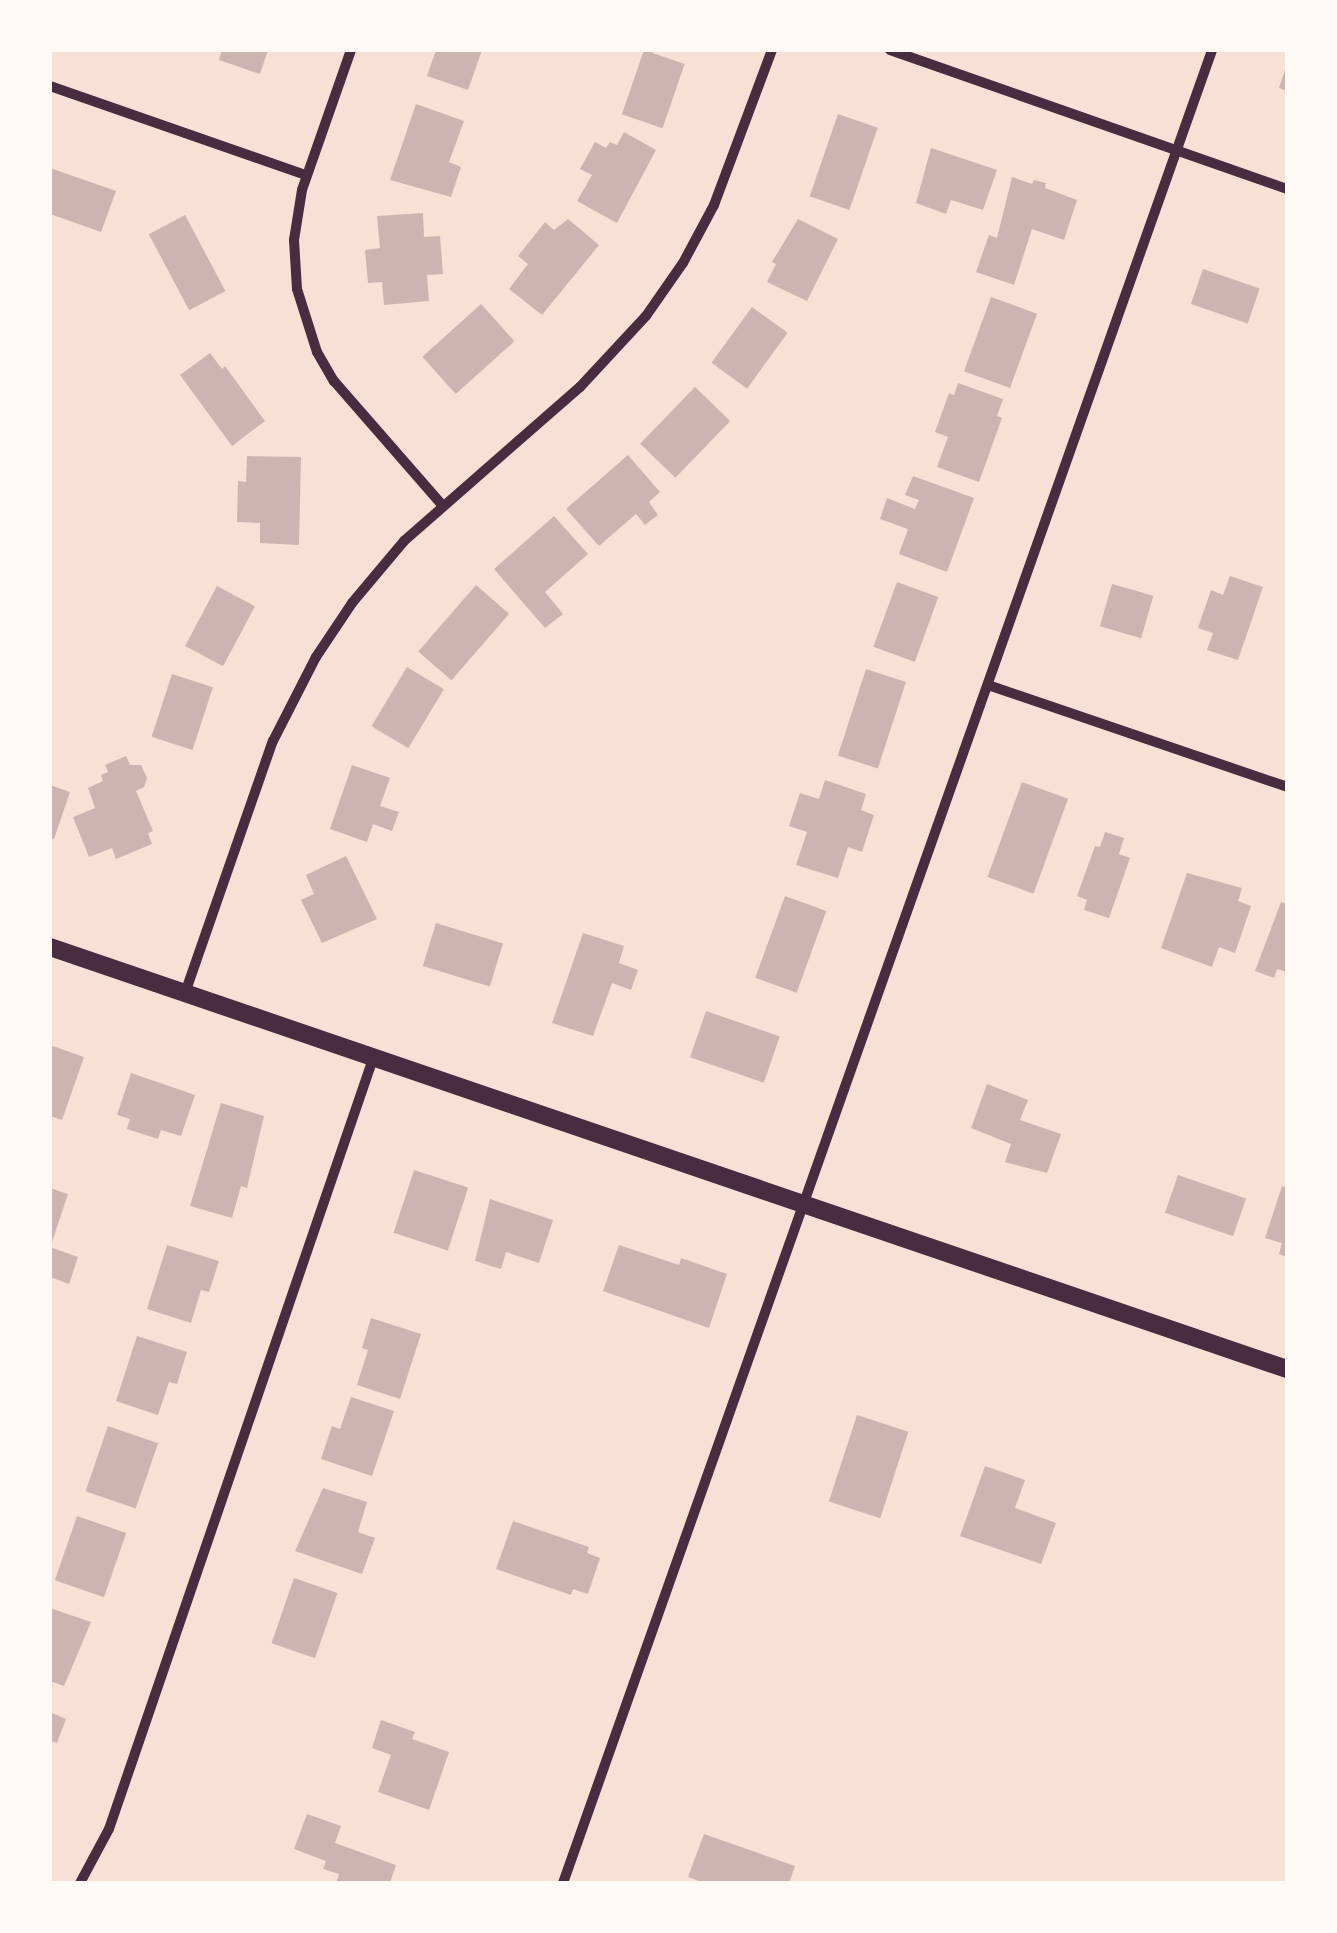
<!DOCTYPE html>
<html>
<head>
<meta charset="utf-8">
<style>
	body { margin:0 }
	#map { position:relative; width:1337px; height:1933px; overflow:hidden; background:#f7e1d7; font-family:"DejaVu Sans",sans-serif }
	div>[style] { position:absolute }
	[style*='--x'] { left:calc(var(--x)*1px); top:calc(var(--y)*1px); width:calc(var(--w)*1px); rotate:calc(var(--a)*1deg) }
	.building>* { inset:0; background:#ccb4b1; transform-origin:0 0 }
	.minor>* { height:10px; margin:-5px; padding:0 5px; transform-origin:5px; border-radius:5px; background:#4a2c40 }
	.tertiary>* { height:18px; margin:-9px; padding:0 9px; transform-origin:9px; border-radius:9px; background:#4a2c40 }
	span { translate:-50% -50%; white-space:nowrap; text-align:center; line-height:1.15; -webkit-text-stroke:8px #fffaf5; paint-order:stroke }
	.frame { position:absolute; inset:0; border:52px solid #fffaf5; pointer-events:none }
</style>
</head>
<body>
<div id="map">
	<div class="building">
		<div style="clip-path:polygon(222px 50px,268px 50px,260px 74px,219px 60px)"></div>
		<div style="clip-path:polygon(436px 50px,482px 50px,468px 90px,427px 76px)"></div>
		<div style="left:644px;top:50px;width:43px;height:68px;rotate:19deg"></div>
		<div style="clip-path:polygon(1286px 67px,1287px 67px,1287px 91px,1279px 88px)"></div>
		<div style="clip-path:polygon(416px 104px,464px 121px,449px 162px,461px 167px,451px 197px,390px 180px)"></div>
		<div style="left:838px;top:114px;width:42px;height:87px;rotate:19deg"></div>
		<div style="clip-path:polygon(624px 132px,656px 150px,617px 223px,577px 201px,592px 175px,580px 169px,595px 142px,606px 148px,610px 142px,617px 145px)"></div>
		<div style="clip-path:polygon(931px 148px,997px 170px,983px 210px,951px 200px,946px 214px,916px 203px)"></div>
		<div style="clip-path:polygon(50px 168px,116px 191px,101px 232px,50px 214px)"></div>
		<div style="clip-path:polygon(1012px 177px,1032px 184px,1034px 180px,1046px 183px,1045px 188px,1077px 200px,1064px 240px,1032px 229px,1014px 285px,976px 272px,989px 235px,997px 238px)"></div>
		<div style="clip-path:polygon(423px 213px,424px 237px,440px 236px,443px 274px,427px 275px,429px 301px,384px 305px,382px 282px,368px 283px,365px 250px,380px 248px,377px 216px)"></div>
		<div style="left:185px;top:215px;width:86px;height:41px;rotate:62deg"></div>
		<div style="clip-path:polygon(568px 219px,599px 245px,542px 315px,509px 289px,528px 264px,518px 256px,545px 222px,554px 230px)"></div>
		<div style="clip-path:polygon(798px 219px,838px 239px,807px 301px,767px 282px,776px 264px,772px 262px)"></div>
		<div style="left:1203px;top:269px;width:60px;height:37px;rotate:19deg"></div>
		<div style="left:991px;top:297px;width:49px;height:79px;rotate:20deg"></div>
		<div style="left:481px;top:304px;width:50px;height:79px;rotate:48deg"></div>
		<div style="left:752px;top:307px;width:44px;height:69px;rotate:36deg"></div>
		<div style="clip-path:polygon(210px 353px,222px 369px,225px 366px,265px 421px,232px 446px,180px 375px)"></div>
		<div style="clip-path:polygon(958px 383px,1003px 399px,997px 416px,1002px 418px,979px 482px,937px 467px,948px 437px,935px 432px,949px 393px,954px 395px)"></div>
		<div style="left:695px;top:387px;width:49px;height:79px;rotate:44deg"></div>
		<div style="clip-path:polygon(628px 455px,660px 492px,649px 502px,658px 515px,645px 525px,636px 514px,599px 546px,566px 509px)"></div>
		<div style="clip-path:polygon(247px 456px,301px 457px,299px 545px,260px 543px,260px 523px,237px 522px,238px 481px,246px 482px)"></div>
		<div style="clip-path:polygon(913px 476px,974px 498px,947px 572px,899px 554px,908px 529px,880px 519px,887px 498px,915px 509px,919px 500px,905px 495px)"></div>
		<div style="clip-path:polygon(554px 516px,588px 554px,545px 592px,563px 614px,545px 628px,494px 569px)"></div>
		<div style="clip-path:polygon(1230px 576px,1263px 587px,1238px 660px,1207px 650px,1213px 633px,1198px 628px,1211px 590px,1223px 595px)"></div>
		<div style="left:897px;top:582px;width:44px;height:69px;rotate:20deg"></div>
		<div style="left:1112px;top:584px;width:43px;height:44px;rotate:16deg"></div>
		<div style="left:476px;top:585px;width:44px;height:88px;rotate:41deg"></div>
		<div style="left:217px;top:586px;width:43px;height:68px;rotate:28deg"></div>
		<div style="left:407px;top:667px;width:43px;height:69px;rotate:31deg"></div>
		<div style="left:866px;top:669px;width:42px;height:91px;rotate:18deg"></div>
		<div style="left:172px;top:674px;width:43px;height:66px;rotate:18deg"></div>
		<div style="clip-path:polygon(126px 756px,130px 765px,141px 765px,147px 778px,144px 787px,136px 791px,153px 831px,148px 833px,152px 844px,116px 859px,112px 848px,89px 857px,73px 817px,95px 808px,88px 788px,103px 781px,101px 775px,108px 772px,105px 765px)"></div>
		<div style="clip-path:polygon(352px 765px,390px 778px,380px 806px,399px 812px,392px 831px,373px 824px,367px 842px,330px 829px)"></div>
		<div style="clip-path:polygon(825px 780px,866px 794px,861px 810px,874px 815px,862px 852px,848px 847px,838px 878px,796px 865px,807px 832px,789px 826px,800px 793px,819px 799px)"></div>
		<div style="left:1022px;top:782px;width:49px;height:101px;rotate:20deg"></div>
		<div style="clip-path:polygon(50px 785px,70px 792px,54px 839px,50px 838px)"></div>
		<div style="clip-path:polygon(1105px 832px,1124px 838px,1119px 854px,1130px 858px,1109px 918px,1084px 910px,1087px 900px,1077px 896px,1095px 846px,1100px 847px)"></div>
		<div style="clip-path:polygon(346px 856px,377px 919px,322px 943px,301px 900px,314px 894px,306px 875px)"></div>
		<div style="clip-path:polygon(1187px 873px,1242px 888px,1238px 901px,1251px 906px,1235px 953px,1219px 947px,1212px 967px,1161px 948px)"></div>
		<div style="left:785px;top:896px;width:44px;height:87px;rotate:20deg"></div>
		<div style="clip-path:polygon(1281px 902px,1287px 904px,1287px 972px,1277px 969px,1274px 978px,1255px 971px)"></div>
		<div style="left:436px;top:923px;width:70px;height:45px;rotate:17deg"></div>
		<div style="clip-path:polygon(583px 933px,624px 946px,619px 963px,638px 970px,631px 990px,612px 983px,593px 1036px,552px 1023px)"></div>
		<div style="left:706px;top:1011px;width:78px;height:49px;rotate:19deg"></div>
		<div style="clip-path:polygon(50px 1045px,84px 1057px,62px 1120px,50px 1116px)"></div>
		<div style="clip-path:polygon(131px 1073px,195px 1095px,181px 1136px,161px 1130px,158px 1139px,127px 1129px,130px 1119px,117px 1115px)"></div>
		<div style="clip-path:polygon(987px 1084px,1028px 1100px,1020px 1120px,1061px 1134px,1047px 1173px,1005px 1162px,1011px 1144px,971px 1128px)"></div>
		<div style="clip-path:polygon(221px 1103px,264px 1116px,247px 1188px,241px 1186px,232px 1218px,190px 1206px)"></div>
		<div style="left:414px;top:1170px;width:57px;height:66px;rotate:18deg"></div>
		<div style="left:1178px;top:1175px;width:72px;height:40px;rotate:19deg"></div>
		<div style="clip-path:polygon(1282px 1186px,1287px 1188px,1287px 1257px,1279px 1254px,1282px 1243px,1265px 1238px)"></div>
		<div style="clip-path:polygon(50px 1188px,68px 1194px,51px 1245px,50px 1244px)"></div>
		<div style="clip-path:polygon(490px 1199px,553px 1220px,539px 1263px,506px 1252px,501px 1269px,475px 1261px)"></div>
		<div style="clip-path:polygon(167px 1245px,219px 1261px,209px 1292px,201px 1290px,191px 1323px,147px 1309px)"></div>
		<div style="clip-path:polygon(619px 1245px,679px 1265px,681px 1258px,727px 1274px,709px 1328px,603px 1291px)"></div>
		<div style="clip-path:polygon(50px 1247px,78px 1257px,69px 1284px,50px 1277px)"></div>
		<div style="clip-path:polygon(371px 1318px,421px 1334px,400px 1399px,357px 1385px,368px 1350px,362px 1348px)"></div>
		<div style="clip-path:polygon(137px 1336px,187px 1352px,177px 1384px,169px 1382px,158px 1415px,116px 1401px)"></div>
		<div style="clip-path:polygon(351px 1397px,394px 1411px,372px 1476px,321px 1459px,332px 1426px,340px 1429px)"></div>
		<div style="left:857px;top:1415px;width:54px;height:91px;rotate:18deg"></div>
		<div style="left:108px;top:1426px;width:53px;height:69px;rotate:19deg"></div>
		<div style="clip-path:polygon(985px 1466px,1025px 1480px,1015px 1508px,1056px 1523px,1041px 1564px,960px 1536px)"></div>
		<div style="clip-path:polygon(323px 1488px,367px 1502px,358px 1532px,375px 1538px,362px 1574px,295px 1551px)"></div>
		<div style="left:77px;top:1516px;width:52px;height:68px;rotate:19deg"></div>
		<div style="clip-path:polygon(513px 1521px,589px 1547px,587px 1553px,600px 1558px,588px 1594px,573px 1589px,571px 1595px,496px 1569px)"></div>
		<div style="left:294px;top:1578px;width:46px;height:69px;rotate:19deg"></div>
		<div style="clip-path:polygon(50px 1608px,91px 1622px,64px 1686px,50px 1681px)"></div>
		<div style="clip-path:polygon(50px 1712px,66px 1719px,57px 1743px,50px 1741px)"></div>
		<div style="clip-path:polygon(381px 1720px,415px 1732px,412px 1739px,449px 1752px,429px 1810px,378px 1792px,391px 1755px,372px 1748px)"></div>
		<div style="clip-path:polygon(307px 1814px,341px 1826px,335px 1843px,396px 1865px,390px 1883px,336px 1883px,339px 1874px,323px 1869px,326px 1861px,294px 1849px)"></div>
		<div style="clip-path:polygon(704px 1834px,795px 1866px,789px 1883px,705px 1883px,688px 1877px)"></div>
	</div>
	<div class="minor">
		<div style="--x:351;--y:50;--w:148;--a:109.3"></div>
		<div style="--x:302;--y:190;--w:51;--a:99.1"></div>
		<div style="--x:294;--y:240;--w:49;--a:86.5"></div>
		<div style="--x:297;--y:289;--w:66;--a:72.4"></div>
		<div style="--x:317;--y:352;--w:34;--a:60"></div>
		<div style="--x:334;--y:381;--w:166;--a:48.9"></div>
		<div style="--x:890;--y:50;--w:421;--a:19.3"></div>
		<div style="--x:50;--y:86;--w:271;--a:19.2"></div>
		<div style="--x:988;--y:685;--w:316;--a:18.8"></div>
		<div style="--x:185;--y:993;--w:267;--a:-70.8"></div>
		<div style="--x:273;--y:741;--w:94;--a:-62.9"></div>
		<div style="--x:316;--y:657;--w:65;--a:-56.3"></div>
		<div style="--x:352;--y:603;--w:81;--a:-50"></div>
		<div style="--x:404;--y:541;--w:234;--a:-41.2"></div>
		<div style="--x:580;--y:387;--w:97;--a:-47.1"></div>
		<div style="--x:646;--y:316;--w:65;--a:-55.1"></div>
		<div style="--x:683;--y:263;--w:66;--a:-61.9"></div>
		<div style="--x:714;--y:205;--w:165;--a:-69.5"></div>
		<div style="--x:80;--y:1883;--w:61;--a:-61.8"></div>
		<div style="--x:109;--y:1829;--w:817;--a:-71.08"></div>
		<div style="--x:563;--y:1883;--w:1945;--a:-70.5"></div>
	</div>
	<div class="tertiary">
		<div style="--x:50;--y:947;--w:1307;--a:18.84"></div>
	</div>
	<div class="frame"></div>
</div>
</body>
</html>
